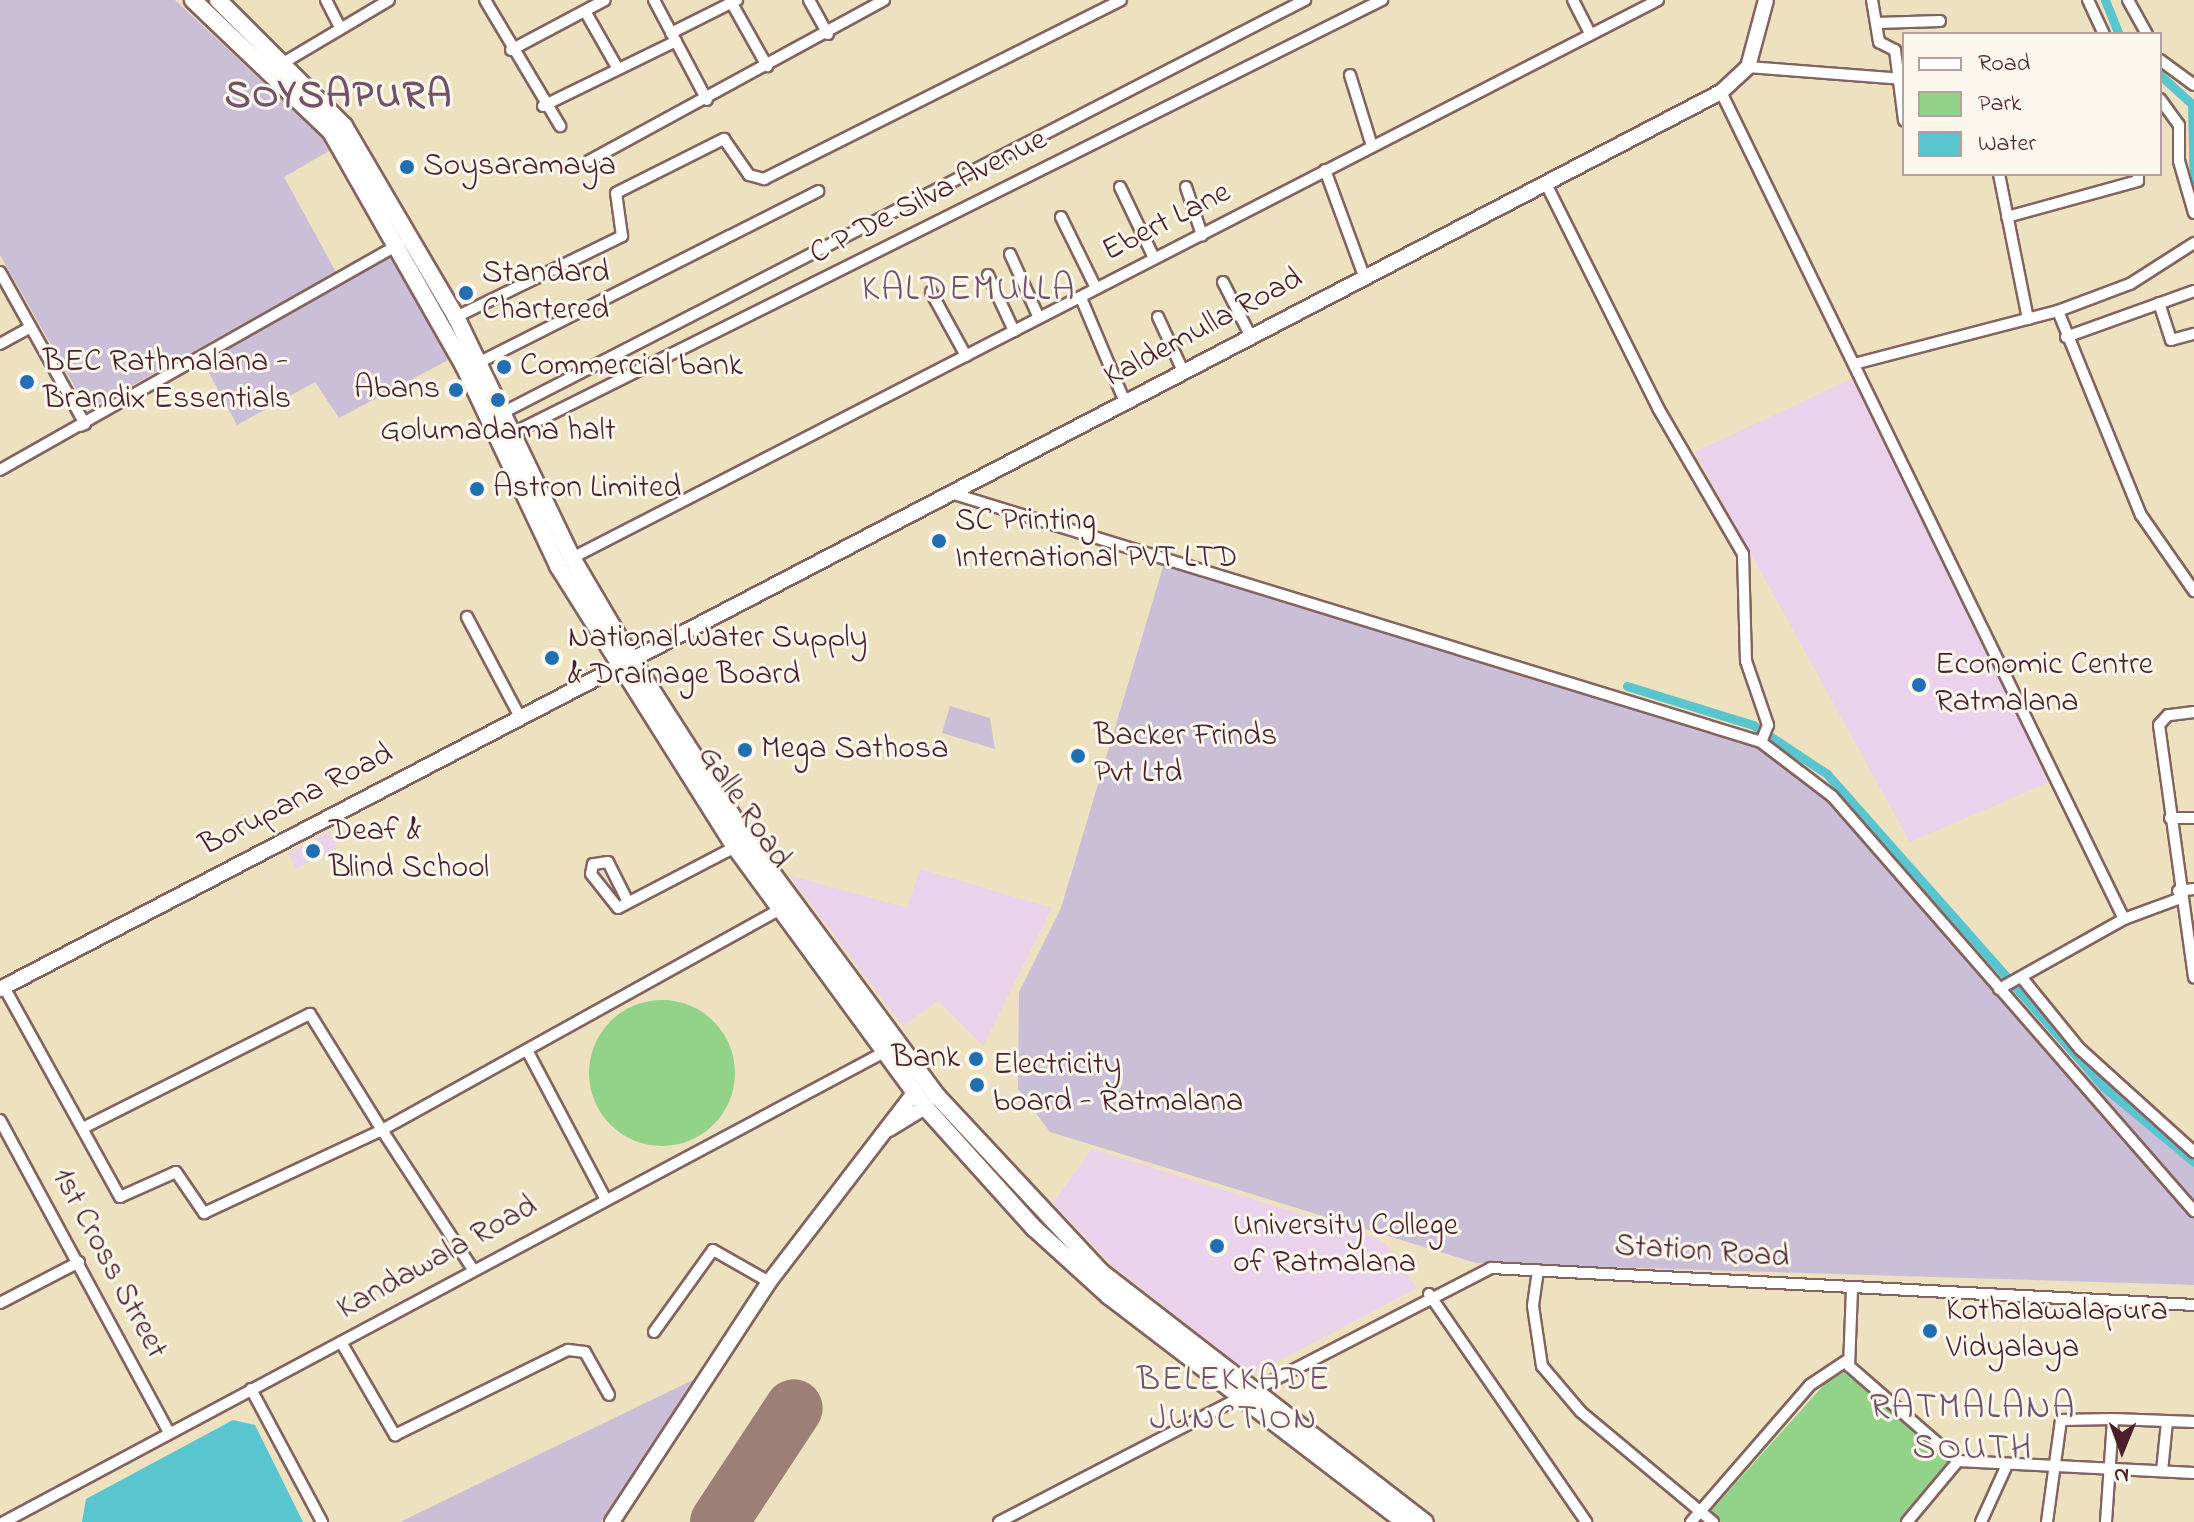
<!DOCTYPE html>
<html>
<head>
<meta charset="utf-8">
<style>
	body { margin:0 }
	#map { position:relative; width:2194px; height:1522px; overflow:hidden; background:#eee1c0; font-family:"Indie Flower",sans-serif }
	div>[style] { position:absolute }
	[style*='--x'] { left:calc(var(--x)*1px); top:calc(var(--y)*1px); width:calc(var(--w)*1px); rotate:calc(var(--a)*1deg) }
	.built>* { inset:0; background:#ead1ec; transform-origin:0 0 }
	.industrial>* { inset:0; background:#cabfd6 }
	.green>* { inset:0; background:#92d289 }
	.round { border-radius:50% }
	.water>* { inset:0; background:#58c5cf }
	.canal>* { height:9px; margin:-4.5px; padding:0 4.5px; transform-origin:4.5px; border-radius:4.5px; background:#58c5cf }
	.runway>* { height:58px; margin:-29px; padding:0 29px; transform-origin:29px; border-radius:29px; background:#9c8076 }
	.roads { filter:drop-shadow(2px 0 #83635f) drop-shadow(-2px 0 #83635f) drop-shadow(0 2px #83635f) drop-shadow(0 -2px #83635f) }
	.minor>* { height:10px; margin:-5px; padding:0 5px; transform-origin:5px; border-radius:5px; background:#fff }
	.major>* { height:14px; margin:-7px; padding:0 7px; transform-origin:7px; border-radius:7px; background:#fff }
	.highway>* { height:16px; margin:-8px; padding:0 8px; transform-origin:8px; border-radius:8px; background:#fff }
	.dots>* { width:22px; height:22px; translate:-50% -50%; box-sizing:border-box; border:4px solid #fbf7ec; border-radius:50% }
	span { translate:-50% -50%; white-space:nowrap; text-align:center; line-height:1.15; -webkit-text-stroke:6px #fbf7ec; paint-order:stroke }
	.poi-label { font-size:32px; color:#4a1f2b }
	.left { translate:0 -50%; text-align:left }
	.right { translate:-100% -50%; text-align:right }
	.street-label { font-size:32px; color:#4a1f2b }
	.neighbourhood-label { font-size:34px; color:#735168; letter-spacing:2px }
	.quarter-label { font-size:36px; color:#735168; letter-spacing:2px }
	.district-label { font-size:40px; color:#735168; font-weight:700; letter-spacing:2px }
	.legend { position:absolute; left:1902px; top:32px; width:260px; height:144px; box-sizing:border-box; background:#fbf7ec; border:2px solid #b4a19f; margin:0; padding:10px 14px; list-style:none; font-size:24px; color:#4a1f2b }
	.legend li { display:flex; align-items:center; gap:16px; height:40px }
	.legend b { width:40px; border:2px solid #b4a19f }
	.north { position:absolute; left:2082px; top:1410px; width:80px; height:80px; -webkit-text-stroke:6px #fbf7ec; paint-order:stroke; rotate:181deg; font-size:22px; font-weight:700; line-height:32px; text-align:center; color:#4a1f2b }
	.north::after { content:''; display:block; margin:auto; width:28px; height:36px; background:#4a1f2b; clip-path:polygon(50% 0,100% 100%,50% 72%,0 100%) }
</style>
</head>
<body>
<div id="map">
	<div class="built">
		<div style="clip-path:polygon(1853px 378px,1970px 593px,2058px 778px,1910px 842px,1695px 452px)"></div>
		<div style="left:329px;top:832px;width:18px;height:46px;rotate:63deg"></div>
		<div style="clip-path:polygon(920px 869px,1052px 908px,983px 1046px,938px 1001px,903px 1026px,789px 875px,907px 908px)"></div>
		<div style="clip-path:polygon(1092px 1149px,1371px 1236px,1386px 1244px,1417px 1288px,1252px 1375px,1113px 1266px,1053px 1203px)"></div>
	</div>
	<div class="industrial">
		<div style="clip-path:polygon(0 0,175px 0,334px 148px,284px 177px,336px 272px,88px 410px,0 255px)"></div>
		<div style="clip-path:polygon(394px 252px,452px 358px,339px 418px,315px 382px,237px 425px,200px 356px)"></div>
		<div style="clip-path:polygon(1166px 557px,1734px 731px,1825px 787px,2015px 1003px,2098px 1086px,2194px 1165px,2194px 1285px,1476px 1263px,1050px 1132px,1018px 1089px,1019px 992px,1061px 908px)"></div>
		<div style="clip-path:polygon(950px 706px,990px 718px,995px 749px,942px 733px)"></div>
		<div style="clip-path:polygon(697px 1378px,601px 1522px,400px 1522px,511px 1468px)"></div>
	</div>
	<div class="green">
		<div class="round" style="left:589px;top:1000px;width:146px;height:146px"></div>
		<div style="clip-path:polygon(1839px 1368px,1954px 1462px,1902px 1522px,1721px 1522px,1710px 1512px)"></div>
	</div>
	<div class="water">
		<div style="clip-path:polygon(233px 1420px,255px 1425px,303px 1522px,82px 1522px,86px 1499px)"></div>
	</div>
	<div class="canal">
		<div style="--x:2105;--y:0;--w:37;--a:68"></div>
		<div style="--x:2160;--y:75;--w:43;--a:42.2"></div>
		<div style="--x:2192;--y:104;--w:85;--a:88.7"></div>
		<div style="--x:1627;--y:686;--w:132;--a:17.2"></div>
		<div style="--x:1753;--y:725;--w:89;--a:33.5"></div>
		<div style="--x:1827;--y:774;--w:418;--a:48.5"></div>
		<div style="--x:2104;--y:1087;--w:117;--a:39.8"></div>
	</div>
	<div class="runway">
		<div style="--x:719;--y:1522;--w:136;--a:-56.7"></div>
	</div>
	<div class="roads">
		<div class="minor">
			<div style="--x:326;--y:0;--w:29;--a:63"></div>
			<div style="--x:485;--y:0;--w:147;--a:59.2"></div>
			<div style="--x:654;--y:0;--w:113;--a:62.1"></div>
			<div style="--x:730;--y:0;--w:76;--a:60.7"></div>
			<div style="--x:809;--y:0;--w:39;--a:61"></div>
			<div style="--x:1573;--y:0;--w:38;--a:63"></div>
			<div style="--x:1872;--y:0;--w:43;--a:80.5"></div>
			<div style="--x:1879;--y:42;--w:18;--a:27"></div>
			<div style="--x:1895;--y:50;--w:71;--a:82.7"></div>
			<div style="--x:2088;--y:0;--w:38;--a:65"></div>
			<div style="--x:2128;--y:0;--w:39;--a:61"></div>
			<div style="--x:585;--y:11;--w:67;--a:60.4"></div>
			<div style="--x:1877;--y:23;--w:63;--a:-1.8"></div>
			<div style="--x:671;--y:33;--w:74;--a:-26.6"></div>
			<div style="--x:511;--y:50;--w:106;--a:-28"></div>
			<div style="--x:2160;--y:60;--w:42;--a:36.3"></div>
			<div style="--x:278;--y:66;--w:129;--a:-30.7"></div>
			<div style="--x:1748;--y:67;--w:156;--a:4.4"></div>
			<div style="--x:1350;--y:75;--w:74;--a:72.8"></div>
			<div style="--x:1721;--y:92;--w:920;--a:64.02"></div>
			<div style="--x:2160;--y:99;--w:32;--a:54"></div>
			<div style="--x:2179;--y:125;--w:36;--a:90"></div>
			<div style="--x:2179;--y:161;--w:54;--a:73.9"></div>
			<div style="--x:543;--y:106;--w:148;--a:-26"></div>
			<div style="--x:589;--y:161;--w:336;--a:-28.6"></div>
			<div style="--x:1325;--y:170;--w:113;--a:69.8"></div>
			<div style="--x:1999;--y:174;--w:148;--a:78.7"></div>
			<div style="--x:1545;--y:182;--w:253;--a:63.4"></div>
			<div style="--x:1658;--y:408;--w:169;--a:59.8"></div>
			<div style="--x:1743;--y:554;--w:107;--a:88.4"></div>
			<div style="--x:1746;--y:661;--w:68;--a:71"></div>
			<div style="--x:1768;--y:725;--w:18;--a:112"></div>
			<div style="--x:1120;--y:187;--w:79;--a:64.4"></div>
			<div style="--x:1186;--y:187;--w:51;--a:71.6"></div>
			<div style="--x:1061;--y:217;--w:79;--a:63.8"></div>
			<div style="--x:2007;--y:217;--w:136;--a:-15.4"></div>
			<div style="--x:2138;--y:181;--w:7;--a:-90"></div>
			<div style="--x:1010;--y:254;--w:70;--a:65.6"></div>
			<div style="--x:0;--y:272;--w:174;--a:60.8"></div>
			<div style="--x:85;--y:424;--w:5;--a:158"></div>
			<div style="--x:988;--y:275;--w:62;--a:65.1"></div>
			<div style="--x:1223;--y:282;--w:59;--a:63"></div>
			<div style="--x:931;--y:292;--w:73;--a:61.3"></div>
			<div style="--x:1081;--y:298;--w:113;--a:67.1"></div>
			<div style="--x:2159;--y:303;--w:39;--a:72"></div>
			<div style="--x:2171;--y:340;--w:24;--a:-15"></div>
			<div style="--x:2058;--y:311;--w:220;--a:67.9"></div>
			<div style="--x:2141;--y:515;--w:93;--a:55.1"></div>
			<div style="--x:456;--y:317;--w:185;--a:-26"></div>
			<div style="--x:622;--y:236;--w:43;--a:-97.9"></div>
			<div style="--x:616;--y:193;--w:121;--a:-26.6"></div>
			<div style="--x:724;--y:139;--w:44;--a:55.2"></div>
			<div style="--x:749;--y:175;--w:16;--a:15"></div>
			<div style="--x:764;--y:179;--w:399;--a:-26.6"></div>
			<div style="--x:1158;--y:317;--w:60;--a:65.2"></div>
			<div style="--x:2066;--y:337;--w:136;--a:-19.8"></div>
			<div style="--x:0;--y:344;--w:35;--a:-29"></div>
			<div style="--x:480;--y:362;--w:379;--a:-26.8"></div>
			<div style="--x:1854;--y:364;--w:211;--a:-14.6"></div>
			<div style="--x:2058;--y:311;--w:77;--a:-20.6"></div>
			<div style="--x:2130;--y:284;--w:76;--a:-32.6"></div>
			<div style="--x:504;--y:412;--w:901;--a:-27.22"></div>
			<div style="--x:507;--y:436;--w:978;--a:-26.49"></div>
			<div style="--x:0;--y:470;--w:459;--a:-29.5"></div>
			<div style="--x:954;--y:494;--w:844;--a:17.08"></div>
			<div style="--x:1761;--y:742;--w:89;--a:37.3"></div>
			<div style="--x:1832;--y:796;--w:551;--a:48.9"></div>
			<div style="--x:572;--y:558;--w:1221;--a:-27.19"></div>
			<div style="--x:467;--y:617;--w:113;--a:62.1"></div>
			<div style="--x:2194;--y:712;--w:26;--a:173"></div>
			<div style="--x:2168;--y:715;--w:13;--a:132"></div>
			<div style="--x:2159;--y:725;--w:255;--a:82.1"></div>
			<div style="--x:2170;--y:818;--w:24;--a:0"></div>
			<div style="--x:2178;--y:891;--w:16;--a:-7"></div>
			<div style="--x:627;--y:900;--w:42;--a:-116.6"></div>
			<div style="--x:608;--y:862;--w:15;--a:172"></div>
			<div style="--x:593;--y:864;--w:10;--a:101"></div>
			<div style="--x:591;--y:874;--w:43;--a:51.5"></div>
			<div style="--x:618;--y:908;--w:132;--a:-27.5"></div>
			<div style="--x:2022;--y:978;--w:92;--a:50.8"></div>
			<div style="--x:2080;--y:1049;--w:154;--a:42.1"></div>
			<div style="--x:4;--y:987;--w:240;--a:61.1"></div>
			<div style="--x:120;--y:1197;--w:61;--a:-24.1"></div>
			<div style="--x:176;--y:1172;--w:50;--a:55.7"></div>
			<div style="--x:204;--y:1213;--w:196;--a:-25"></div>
			<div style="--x:382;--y:1130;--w:165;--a:56.9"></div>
			<div style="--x:1999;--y:989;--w:143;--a:-29.2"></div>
			<div style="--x:2124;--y:919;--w:58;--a:-20.3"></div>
			<div style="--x:527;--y:1050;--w:167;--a:62.2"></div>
			<div style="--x:0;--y:1120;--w:356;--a:61.6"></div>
			<div style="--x:85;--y:1127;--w:252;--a:-26.7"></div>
			<div style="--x:310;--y:1014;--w:137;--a:58.2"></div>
			<div style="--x:382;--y:1130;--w:454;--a:-29"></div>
			<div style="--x:1538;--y:1270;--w:36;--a:98"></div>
			<div style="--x:1533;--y:1306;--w:61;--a:81.5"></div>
			<div style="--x:1542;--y:1366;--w:60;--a:49.7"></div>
			<div style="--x:1581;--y:1412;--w:172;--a:39.8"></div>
			<div style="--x:1852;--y:1289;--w:77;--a:92.2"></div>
			<div style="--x:1849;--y:1366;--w:145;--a:41.1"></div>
			<div style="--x:1958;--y:1461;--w:236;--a:2.9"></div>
			<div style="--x:1429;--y:1294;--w:277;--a:55.4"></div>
			<div style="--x:0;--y:1303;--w:89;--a:-27.4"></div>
			<div style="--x:654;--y:1332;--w:101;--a:-54.3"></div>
			<div style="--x:713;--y:1250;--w:64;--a:29.7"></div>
			<div style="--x:341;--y:1342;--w:108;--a:59.9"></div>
			<div style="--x:395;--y:1435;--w:193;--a:-26.2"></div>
			<div style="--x:568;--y:1350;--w:17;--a:7"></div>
			<div style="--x:585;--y:1352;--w:49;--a:60.8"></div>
			<div style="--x:251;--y:1389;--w:151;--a:61.9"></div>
			<div style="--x:2162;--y:1471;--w:49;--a:-84.2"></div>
			<div style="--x:4;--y:1522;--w:1002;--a:-28.1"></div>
			<div style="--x:999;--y:1522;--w:554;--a:-27.31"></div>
			<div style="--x:1491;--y:1268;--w:704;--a:3.01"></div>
			<div style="--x:1691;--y:1522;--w:181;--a:-49"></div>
			<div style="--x:1810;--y:1385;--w:43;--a:-33.7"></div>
			<div style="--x:1907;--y:1522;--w:80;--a:-50.1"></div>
			<div style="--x:1981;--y:1522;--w:63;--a:-65.5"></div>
			<div style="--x:2047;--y:1522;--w:103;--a:-82.2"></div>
			<div style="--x:2061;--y:1420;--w:52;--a:-1.1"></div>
			<div style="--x:2106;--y:1522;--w:103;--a:-86.1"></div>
			<div style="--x:2113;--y:1419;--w:81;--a:2.1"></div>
		</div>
		<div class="major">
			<div style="--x:0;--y:989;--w:1941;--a:-27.53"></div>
			<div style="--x:1721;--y:92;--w:37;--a:-43"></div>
			<div style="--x:1748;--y:67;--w:69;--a:-75"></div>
			<div style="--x:889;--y:1129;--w:42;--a:-31.4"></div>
			<div style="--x:612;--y:1522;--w:287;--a:-56.8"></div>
			<div style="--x:769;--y:1282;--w:238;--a:-52.5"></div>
		</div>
		<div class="highway">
			<div style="--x:193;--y:0;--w:191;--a:43.7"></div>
			<div style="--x:331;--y:132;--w:269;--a:60.4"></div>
			<div style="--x:464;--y:366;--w:221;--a:64.8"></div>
			<div style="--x:558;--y:566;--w:332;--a:57.8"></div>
			<div style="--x:735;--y:847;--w:322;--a:53.8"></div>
			<div style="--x:925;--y:1107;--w:163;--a:48"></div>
			<div style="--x:1034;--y:1228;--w:101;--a:42.2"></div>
			<div style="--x:1109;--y:1296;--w:372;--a:37.4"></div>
			<div style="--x:218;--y:0;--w:178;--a:45"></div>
			<div style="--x:344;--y:126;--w:221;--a:59.6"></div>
			<div style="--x:456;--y:317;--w:267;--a:64.3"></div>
			<div style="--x:572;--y:558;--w:116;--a:59.5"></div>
			<div style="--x:631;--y:658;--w:219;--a:57.3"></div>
			<div style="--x:749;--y:842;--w:317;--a:53.5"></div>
			<div style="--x:938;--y:1097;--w:239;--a:47"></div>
			<div style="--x:1101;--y:1272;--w:409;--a:37.7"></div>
		</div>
	</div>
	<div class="dots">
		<div style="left:407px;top:167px;background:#1f6fb2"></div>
		<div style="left:466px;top:293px;background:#1f6fb2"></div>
		<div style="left:504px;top:367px;background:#1f6fb2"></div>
		<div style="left:27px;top:382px;background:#1f6fb2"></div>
		<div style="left:456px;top:390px;background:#1f6fb2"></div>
		<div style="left:498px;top:400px;background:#1f6fb2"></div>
		<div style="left:477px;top:489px;background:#1f6fb2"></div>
		<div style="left:939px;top:541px;background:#1f6fb2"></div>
		<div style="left:552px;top:658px;background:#1f6fb2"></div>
		<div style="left:1919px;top:685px;background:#1f6fb2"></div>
		<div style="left:745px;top:750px;background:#1f6fb2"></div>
		<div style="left:1078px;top:756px;background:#1f6fb2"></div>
		<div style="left:313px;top:851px;background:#1f6fb2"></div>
		<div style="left:976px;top:1059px;background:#1f6fb2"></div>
		<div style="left:977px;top:1085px;background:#1f6fb2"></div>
		<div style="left:1217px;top:1246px;background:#1f6fb2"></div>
		<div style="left:1930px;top:1331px;background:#1f6fb2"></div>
	</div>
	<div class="poi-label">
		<span class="left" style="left:423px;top:167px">Soysaramaya</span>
		<span class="left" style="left:482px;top:293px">Standard<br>Chartered</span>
		<span class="left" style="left:43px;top:382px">BEC Rathmalana -<br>Brandix Essentials</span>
		<span class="left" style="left:520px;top:367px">Commercial bank</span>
		<span class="right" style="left:440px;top:390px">Abans</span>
		<span style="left:498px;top:432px">Golumadama halt</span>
		<span class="left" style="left:493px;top:489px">Astron Limited</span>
		<span class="left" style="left:955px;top:541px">SC Printing<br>International PVT LTD</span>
		<span class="left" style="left:568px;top:658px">National Water Supply<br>&amp; Drainage Board</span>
		<span class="left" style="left:1935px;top:685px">Economic Centre<br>Ratmalana</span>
		<span class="left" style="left:1094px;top:756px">Backer Frinds<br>Pvt Ltd</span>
		<span class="left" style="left:761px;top:750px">Mega Sathosa</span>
		<span class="left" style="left:329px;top:851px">Deaf &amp;<br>Blind School</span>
		<span class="right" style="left:960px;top:1059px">Bank</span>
		<span class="left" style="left:993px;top:1085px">Electricity<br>board - Ratmalana</span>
		<span class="left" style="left:1233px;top:1246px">University College<br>of Ratmalana</span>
		<span class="left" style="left:1946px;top:1331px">Kothalawalapura<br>Vidyalaya</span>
	</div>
	<div class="street-label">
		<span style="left:929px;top:198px;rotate:-27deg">C P De Silva Avenue</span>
		<span style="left:1167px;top:223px;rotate:-27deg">Ebert Lane</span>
		<span style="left:1204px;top:329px;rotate:-28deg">Kaldemulla Road</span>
		<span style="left:297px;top:801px;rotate:-27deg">Borupana Road</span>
		<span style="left:743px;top:808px;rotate:56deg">Galle Road</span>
		<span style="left:1702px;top:1253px;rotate:4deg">Station Road</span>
		<span style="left:438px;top:1259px;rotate:-29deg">Kandawala Road</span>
		<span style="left:108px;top:1264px;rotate:62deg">1st Cross Street</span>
	</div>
	<div class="neighbourhood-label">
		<span style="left:1234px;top:1401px">BELEKKADE<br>JUNCTION</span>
	</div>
	<div class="quarter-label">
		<span style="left:969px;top:291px">KALDEMULLA</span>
		<span style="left:1973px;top:1429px">RATMALANA<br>SOUTH</span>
	</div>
	<div class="district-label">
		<span style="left:339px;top:97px">SOYSAPURA</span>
	</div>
	<ul class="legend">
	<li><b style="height:10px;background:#fff"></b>Road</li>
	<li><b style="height:22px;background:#92d289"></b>Park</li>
	<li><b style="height:22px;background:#58c5cf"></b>Water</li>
	</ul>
	<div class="north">N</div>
</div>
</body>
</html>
